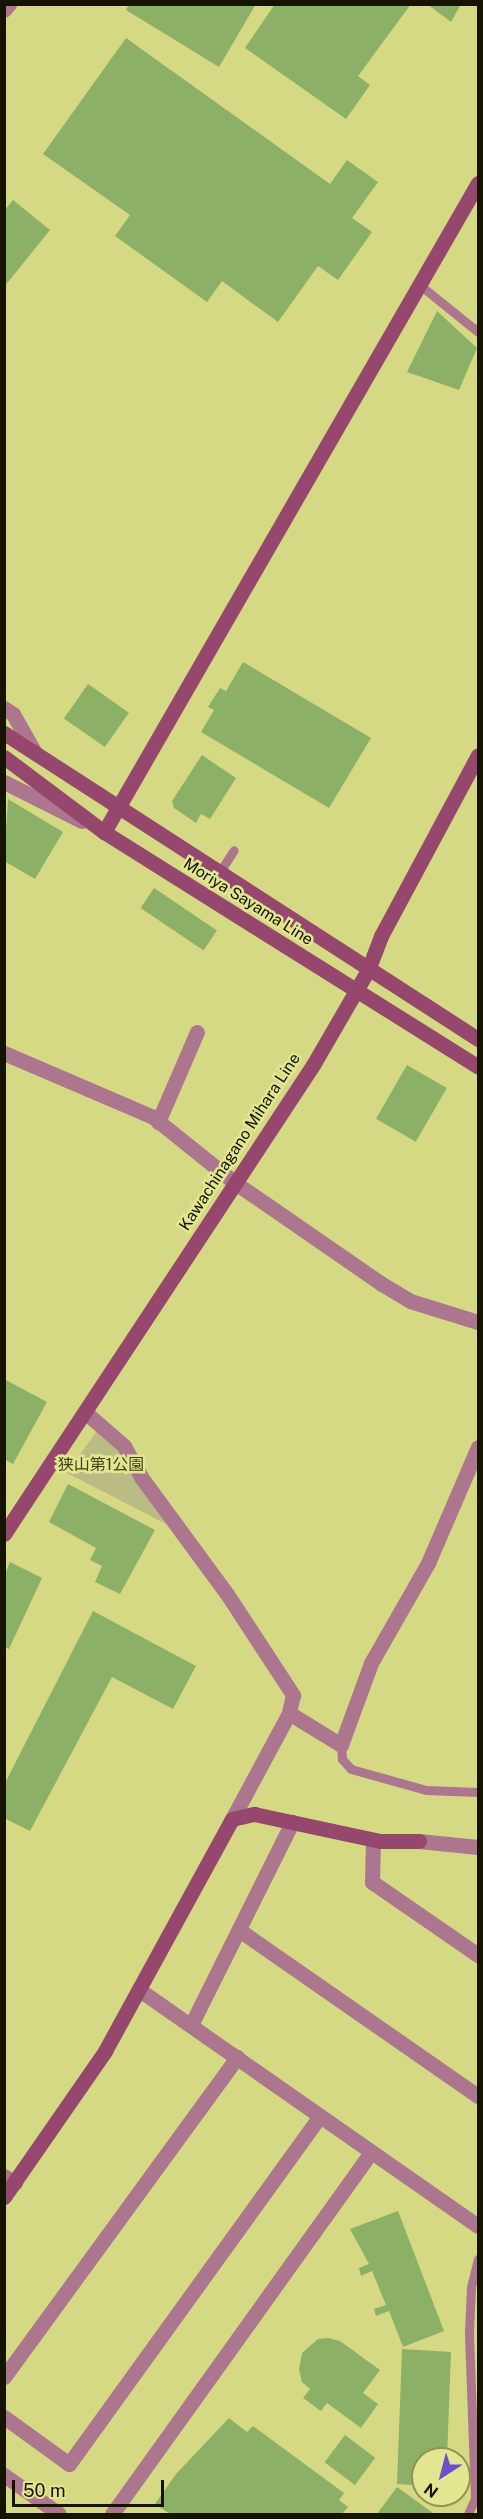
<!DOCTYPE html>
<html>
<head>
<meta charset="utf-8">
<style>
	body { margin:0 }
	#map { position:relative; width:483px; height:2519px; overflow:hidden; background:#d6d983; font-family:"Public Sans","Noto Sans JP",sans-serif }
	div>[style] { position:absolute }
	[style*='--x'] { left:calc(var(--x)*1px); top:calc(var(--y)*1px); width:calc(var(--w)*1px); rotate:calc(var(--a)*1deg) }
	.green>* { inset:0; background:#babc84 }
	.building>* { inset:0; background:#8cb166; transform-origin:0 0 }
	.lane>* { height:9px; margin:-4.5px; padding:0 4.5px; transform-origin:4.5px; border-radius:4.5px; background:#ac768f }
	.street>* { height:15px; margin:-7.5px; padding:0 7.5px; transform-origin:7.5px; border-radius:7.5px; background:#ac768f }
	.secondary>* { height:15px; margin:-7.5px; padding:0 7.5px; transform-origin:7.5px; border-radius:7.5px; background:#95476e }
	span { translate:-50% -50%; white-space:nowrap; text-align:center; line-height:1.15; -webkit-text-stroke:5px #e3e690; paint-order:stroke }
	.street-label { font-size:16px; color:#141400 }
	.park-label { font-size:16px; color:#41421d }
	.frame { position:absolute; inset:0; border:6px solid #141400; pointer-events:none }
	.north { position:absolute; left:411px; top:2447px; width:60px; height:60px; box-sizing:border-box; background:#e3e690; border:2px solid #909256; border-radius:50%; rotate:216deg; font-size:16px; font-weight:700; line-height:24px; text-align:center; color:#141400 }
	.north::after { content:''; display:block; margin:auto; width:21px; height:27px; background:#6d4fc9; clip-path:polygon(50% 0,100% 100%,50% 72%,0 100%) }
	.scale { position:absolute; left:12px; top:2480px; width:152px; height:27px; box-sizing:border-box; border:3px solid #141400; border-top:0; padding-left:8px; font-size:18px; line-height:21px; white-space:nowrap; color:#141400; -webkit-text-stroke:4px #e3e690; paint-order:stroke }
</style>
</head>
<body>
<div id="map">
	<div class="green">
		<div style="clip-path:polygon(99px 1428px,116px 1446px,168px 1525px,67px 1473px)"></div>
	</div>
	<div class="building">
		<div style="clip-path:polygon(129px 4px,256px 4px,219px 67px,126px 10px)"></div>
		<div style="clip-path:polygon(275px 4px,411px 4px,358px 76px,370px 85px,346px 119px,245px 48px)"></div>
		<div style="clip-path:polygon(427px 4px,461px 4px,451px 22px)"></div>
		<div style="clip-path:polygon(126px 38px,330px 184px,347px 160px,378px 182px,352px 218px,372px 232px,338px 280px,318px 266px,278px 322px,222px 281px,207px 302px,115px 236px,130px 215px,43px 154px)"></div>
		<div style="clip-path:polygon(13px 200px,50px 230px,4px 287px,4px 211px)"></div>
		<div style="clip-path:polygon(437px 311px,477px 348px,459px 390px,407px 372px)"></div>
		<div style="clip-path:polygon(243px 662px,371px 738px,329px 808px,201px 732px,214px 710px,208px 707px,220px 688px,226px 691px)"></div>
		<div style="left:88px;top:684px;width:50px;height:42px;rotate:35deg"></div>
		<div style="clip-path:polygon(202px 755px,236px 778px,210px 819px,201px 814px,196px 823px,174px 808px,172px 801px)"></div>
		<div style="clip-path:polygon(8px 799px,63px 832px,35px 879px,4px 861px)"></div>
		<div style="left:154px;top:888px;width:76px;height:24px;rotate:34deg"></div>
		<div style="left:407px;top:1065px;width:46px;height:62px;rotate:30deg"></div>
		<div style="clip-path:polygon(4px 1379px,47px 1402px,13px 1464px,4px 1459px)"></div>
		<div style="clip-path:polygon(68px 1484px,155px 1530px,120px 1594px,95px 1582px,102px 1566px,90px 1560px,96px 1548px,49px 1522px)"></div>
		<div style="clip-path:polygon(10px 1562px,42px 1578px,9px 1649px,5px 1647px,5px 1574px)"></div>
		<div style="clip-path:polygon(93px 1611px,196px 1666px,173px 1709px,112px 1677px,30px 1831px,4px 1818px,4px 1785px)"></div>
		<div style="clip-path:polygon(398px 2211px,444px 2331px,403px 2347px,389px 2311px,376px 2316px,374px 2309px,386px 2305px,372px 2271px,361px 2276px,359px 2268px,369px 2264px,350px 2229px)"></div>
		<div style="clip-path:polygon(328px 2338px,340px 2341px,380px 2370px,363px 2393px,378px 2404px,361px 2428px,327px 2403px,321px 2411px,303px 2398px,310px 2389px,302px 2382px,299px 2370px,302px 2353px,318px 2339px)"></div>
		<div style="clip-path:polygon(402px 2349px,451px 2352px,447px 2459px,423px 2459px,423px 2486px,397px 2484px)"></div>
		<div style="clip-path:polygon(229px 2418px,247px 2432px,253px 2426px,344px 2493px,339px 2500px,348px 2507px,342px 2514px,170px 2514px,155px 2504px,176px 2474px)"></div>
		<div style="left:345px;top:2435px;width:38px;height:34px;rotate:37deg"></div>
		<div style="clip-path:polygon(397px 2487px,433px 2513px,432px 2514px,377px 2514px)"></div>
	</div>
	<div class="lane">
		<div style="--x:421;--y:286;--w:73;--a:38.9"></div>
		<div style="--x:219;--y:873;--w:27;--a:-57"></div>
		<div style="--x:341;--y:1745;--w:14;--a:86"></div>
		<div style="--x:342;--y:1759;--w:13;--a:48"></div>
		<div style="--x:351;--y:1769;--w:78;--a:15.6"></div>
		<div style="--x:426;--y:1790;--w:52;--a:2.2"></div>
		<div style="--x:468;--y:2514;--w:17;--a:-66"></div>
		<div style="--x:475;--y:2498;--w:165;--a:-92.1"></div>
		<div style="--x:469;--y:2333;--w:46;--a:-87.5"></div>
		<div style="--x:471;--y:2287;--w:29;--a:-76"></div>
	</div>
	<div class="street">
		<div style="--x:4;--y:10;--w:8;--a:-50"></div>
		<div style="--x:4;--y:708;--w:11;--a:34"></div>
		<div style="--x:13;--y:714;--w:43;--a:60.4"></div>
		<div style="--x:4;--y:782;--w:87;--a:26.6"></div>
		<div style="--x:4;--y:1053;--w:162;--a:23.2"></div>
		<div style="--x:153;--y:1117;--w:104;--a:38.7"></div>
		<div style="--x:234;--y:1182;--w:180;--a:34.6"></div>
		<div style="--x:382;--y:1284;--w:33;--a:31"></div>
		<div style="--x:410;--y:1301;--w:71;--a:17.2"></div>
		<div style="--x:158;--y:1122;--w:98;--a:-66.6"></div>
		<div style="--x:85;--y:1412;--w:52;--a:41.1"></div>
		<div style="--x:124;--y:1446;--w:35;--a:61"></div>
		<div style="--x:141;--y:1477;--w:145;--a:53.7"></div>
		<div style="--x:227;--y:1594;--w:121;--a:56.8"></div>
		<div style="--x:293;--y:1695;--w:18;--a:103"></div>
		<div style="--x:232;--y:1819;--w:120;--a:-61.7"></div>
		<div style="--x:289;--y:1713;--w:61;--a:31.6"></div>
		<div style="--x:341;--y:1745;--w:87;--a:-69.9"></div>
		<div style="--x:371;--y:1663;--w:115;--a:-60.3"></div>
		<div style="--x:428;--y:1563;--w:126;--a:-66.7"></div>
		<div style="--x:373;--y:1840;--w:42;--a:91.4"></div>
		<div style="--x:372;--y:1882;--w:129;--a:34.6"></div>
		<div style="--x:419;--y:1841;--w:59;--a:5.8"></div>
		<div style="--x:239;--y:1930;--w:291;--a:34.8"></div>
		<div style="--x:141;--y:1991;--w:411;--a:34.9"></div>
		<div style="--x:191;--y:2025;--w:227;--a:-63.5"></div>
		<div style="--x:4;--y:2176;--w:13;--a:32"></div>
		<div style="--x:4;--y:2377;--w:396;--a:-53.9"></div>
		<div style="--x:4;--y:2417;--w:80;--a:35.9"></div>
		<div style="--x:69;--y:2464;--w:428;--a:-54.2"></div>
		<div style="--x:4;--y:2475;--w:67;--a:35.3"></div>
		<div style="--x:112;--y:2514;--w:443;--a:-54.4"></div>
	</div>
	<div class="secondary">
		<div style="--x:4;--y:733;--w:564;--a:32.85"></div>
		<div style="--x:4;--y:757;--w:125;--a:36.9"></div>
		<div style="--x:104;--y:832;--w:442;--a:32.1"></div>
		<div style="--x:104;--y:832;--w:749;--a:-60.05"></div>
		<div style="--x:4;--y:1534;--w:562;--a:-56.62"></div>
		<div style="--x:313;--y:1065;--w:110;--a:-59.9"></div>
		<div style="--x:368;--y:970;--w:36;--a:-69"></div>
		<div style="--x:381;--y:936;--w:205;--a:-61.8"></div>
		<div style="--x:4;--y:2197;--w:178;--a:-55.3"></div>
		<div style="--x:105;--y:2051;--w:264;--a:-61.3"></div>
		<div style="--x:232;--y:1819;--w:23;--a:-13"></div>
		<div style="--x:254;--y:1814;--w:129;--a:12.1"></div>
		<div style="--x:380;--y:1841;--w:39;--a:0"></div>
	</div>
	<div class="street-label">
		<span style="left:248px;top:902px;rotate:32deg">Moriya Sayama Line</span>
		<span style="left:240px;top:1142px;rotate:-57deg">Kawachinagano Mihara Line</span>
	</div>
	<div class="park-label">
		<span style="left:101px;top:1465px">狭山第1公園</span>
	</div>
	<div class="frame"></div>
	<div class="north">N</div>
	<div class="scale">50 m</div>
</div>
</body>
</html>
